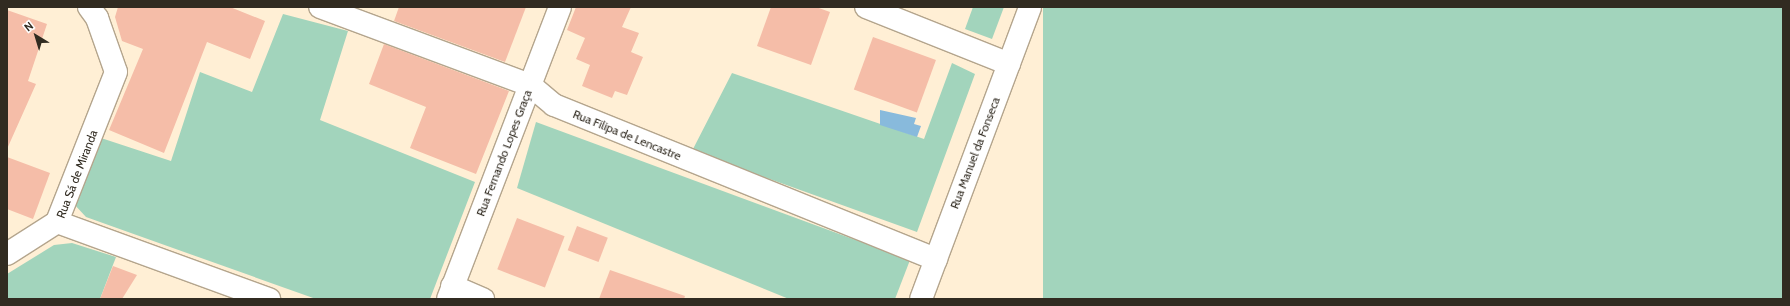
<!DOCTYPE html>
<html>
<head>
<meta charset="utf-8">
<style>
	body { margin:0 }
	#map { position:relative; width:1790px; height:306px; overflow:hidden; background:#ffefd5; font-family:Cabin,sans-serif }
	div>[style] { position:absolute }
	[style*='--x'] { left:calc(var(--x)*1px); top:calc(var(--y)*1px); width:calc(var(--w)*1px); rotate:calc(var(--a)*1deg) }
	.green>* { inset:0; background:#a2d4bc; transform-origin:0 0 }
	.water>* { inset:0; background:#88badc }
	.building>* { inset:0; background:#f5bda8; transform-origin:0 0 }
	.roads { filter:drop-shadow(1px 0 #b4a58d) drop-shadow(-1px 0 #b4a58d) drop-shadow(0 1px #b4a58d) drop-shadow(0 -1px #b4a58d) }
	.minor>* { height:22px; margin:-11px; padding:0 11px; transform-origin:11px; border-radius:11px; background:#fff }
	span { translate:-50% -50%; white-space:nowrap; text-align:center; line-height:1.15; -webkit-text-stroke:3px #fff; paint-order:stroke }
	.street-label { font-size:12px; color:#312b21 }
	.frame { position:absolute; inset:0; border:8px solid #312b21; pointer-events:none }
	.north { position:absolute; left:16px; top:16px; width:40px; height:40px; -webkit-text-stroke:3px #fff; paint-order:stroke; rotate:322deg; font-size:11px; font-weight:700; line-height:16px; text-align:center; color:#312b21 }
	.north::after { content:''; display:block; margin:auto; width:14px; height:18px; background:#312b21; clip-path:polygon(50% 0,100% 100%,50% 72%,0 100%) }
</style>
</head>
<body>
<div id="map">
	<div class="green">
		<div style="clip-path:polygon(973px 7px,1004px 7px,992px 39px,965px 29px)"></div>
		<div style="left:1043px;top:7px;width:740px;height:312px"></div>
		<div style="clip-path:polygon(283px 14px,348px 31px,320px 120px,475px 182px,430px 299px,316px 299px,86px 217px,73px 203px,101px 138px,171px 161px,200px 72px,252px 92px)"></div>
		<div style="clip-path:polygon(952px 63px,975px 74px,917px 232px,692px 151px,732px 73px,924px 139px)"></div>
		<div style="clip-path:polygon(536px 122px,910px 260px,895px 299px,789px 299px,517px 188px)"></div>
		<div style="clip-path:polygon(72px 243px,116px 257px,100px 299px,7px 299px,7px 274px,54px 245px)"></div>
	</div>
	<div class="water">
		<div style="clip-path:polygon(880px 110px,916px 118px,914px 124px,921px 126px,917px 137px,880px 125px)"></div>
	</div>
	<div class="building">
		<div style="clip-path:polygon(118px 7px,230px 7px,265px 21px,250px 59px,207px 42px,164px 153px,109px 130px,143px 49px,122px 41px,115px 17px)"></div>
		<div style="clip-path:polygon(399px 7px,526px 7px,505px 62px,394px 21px)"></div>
		<div style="clip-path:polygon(576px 7px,631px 7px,622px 27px,639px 33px,631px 52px,643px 57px,627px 95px,615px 91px,612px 98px,582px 86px,590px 65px,576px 59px,585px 38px,567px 30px)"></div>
		<div style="clip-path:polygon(771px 7px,816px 7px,830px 12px,811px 65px,757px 46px)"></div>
		<div style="clip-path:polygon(7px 10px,47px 24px,28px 81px,36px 84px,7px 149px)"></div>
		<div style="left:873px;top:37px;width:67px;height:56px;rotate:20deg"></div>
		<div style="clip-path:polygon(384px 44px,509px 91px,476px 174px,410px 148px,426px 107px,369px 84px)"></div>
		<div style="clip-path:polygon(7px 157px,50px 173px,33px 219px,7px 209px)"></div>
		<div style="left:517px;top:218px;width:51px;height:55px;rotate:21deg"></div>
		<div style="left:577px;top:226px;width:33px;height:26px;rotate:21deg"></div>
		<div style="clip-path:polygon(113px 266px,137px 275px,122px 299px,100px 299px)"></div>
		<div style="clip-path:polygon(610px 270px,685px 296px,684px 299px,599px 299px)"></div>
	</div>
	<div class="roads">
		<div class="minor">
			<div style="--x:89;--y:7;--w:14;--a:54"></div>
			<div style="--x:97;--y:18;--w:57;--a:70.6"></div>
			<div style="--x:116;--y:72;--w:161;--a:111.5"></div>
			<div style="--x:57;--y:222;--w:226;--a:20"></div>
			<div style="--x:320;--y:7;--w:224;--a:20.4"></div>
			<div style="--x:530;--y:85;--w:31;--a:40"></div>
			<div style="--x:554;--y:105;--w:412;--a:22"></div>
			<div style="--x:866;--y:7;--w:154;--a:21.7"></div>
			<div style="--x:7;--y:254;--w:59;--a:-32.6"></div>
			<div style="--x:452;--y:286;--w:34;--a:23"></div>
			<div style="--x:448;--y:299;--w:313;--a:-69"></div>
			<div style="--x:921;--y:299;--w:312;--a:-69.5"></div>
		</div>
	</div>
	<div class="street-label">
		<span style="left:627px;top:135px;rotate:22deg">Rua Filipa de Lencastre</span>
		<span style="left:504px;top:153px;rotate:-69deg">Rua Fernando Lopes Graça</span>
		<span style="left:975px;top:153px;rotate:-69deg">Rua Manuel da Fonseca</span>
		<span style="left:77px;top:174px;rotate:-69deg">Rua Sá de Miranda</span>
	</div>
	<div class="frame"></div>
	<div class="north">N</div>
</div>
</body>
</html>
